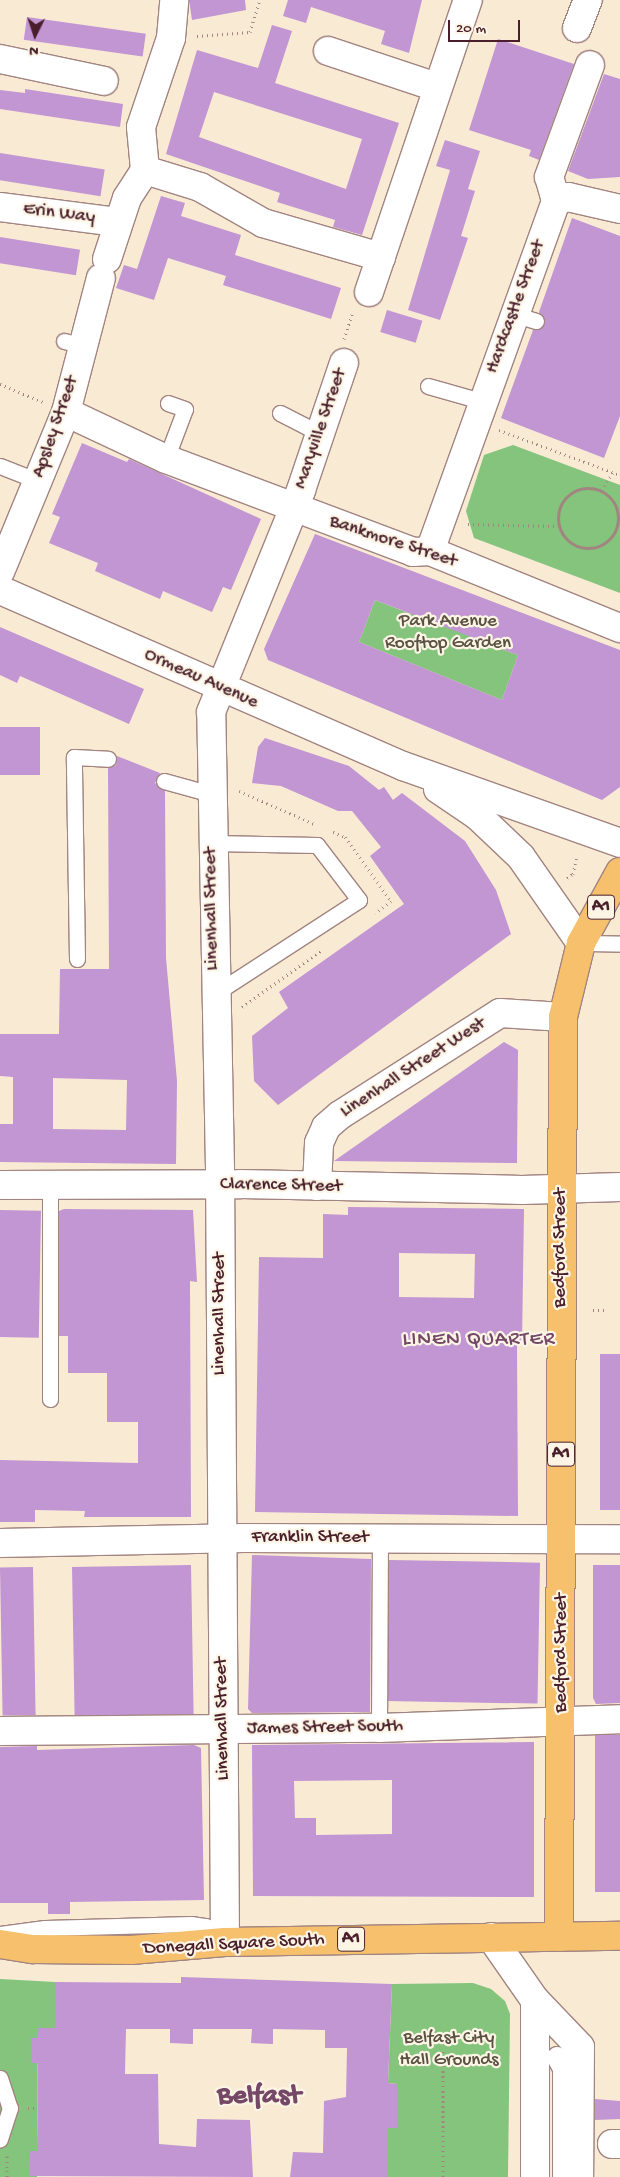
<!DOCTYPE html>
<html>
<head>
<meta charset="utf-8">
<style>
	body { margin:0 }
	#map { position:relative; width:620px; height:2177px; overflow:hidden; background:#f9ead4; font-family:"Gochi Hand",sans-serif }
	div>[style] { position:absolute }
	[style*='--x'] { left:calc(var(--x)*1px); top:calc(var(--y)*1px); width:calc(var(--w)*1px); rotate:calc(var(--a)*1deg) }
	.green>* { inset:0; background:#84c47c }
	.building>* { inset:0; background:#c295d3; transform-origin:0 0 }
	.path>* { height:3px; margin-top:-1.5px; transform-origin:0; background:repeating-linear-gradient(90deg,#a28480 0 1px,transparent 0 5px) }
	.path>.ring { margin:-1.5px; padding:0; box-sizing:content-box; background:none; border:3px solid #a28480; border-radius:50% }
	.roads { filter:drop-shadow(1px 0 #a28480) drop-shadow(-1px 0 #a28480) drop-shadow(0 1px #a28480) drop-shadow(0 -1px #a28480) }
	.service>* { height:15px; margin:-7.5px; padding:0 7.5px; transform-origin:7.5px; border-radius:7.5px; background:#fff }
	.pedestrian>* { height:21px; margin:-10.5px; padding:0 10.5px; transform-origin:10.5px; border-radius:10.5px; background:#fff }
	.minor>* { height:28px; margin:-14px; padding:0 14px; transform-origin:14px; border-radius:14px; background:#fff }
	.tertiary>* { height:28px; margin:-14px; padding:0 14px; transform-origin:14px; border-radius:14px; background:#fff }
	.primary>* { height:28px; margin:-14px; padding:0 14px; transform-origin:14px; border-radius:14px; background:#f7c06c }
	span { translate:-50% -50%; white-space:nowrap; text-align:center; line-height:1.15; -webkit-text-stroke:4.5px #fcf5e5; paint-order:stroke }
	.shield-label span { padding:1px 4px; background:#fcf5e5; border:1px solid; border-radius:4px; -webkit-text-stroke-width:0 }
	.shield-label { font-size:18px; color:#4a1f2b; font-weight:700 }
	.street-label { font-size:19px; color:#4a1f2b }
	.park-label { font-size:19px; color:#5b5143 }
	.quarter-label { font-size:21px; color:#744866; letter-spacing:1px }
	.town-label { font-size:29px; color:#744866; font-weight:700 }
	.north { position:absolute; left:10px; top:10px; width:50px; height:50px; -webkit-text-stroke:4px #fcf5e5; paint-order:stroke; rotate:184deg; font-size:14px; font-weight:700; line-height:20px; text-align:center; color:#4a1f2b }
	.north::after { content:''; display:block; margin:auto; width:18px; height:22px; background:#4a1f2b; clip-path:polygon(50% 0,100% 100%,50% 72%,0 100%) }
	.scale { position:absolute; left:448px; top:20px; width:72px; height:22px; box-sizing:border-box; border:2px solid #4a1f2b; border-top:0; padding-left:6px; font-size:15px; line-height:18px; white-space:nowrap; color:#4a1f2b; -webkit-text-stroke:4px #fcf5e5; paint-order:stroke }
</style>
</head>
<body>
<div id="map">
	<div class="green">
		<div style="clip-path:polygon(513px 445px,620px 485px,620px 593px,474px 538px,466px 511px,484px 455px)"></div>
		<div style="clip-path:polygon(424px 578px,487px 643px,518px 655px,502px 700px,359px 642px,375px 600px,411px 614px)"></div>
		<div style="clip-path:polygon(0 1979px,55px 1982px,57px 2028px,38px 2029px,37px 2177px,0 2177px)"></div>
		<div style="clip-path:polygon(473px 1983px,491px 1989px,505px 2001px,510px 2014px,508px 2177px,388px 2177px,388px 2128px,397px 2127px,397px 2084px,388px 2083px,392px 1984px)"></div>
	</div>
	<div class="building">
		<div style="clip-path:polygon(189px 0,245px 0,246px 10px,192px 20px)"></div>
		<div style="clip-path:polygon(288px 0,422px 0,409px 53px,381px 44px,385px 31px,311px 7px,306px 23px,283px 16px)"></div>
		<div style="left:27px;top:17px;width:120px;height:23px;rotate:8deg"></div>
		<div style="clip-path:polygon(evenodd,272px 25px,292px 31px,275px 83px,399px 123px,362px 235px,333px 227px,335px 220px,277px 202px,280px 193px,166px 154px,197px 50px,258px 68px,272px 25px,214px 92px,362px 139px,346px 189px,199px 137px,214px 92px)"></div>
		<div style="clip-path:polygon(498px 39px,574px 64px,539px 160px,529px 156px,531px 150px,469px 130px)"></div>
		<div style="clip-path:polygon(604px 74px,620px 79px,620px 177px,588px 179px,568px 171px)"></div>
		<div style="clip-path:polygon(25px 89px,123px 104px,120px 127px,0 109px,0 90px,25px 93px)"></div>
		<div style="clip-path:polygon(445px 140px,480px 151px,468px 189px,475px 191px,461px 236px,468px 238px,440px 320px,408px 310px,450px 170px,436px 166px)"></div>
		<div style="left:0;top:153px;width:106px;height:27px;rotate:9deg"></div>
		<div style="clip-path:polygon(161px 196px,185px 203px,181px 216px,241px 235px,235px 255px,341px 288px,331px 319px,223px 285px,226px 276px,168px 258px,154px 300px,116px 288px,124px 265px,137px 269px)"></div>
		<div style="clip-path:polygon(572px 218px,620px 236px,620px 416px,604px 458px,501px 418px,533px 330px,545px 324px,539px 312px)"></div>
		<div style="left:0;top:237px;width:81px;height:26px;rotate:9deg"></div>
		<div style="left:387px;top:310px;width:37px;height:23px;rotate:17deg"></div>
		<div style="clip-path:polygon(82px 443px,127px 462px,129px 459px,261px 519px,231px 590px,223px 587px,212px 612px,163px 591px,160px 599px,95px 571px,98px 563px,49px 543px,60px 517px,52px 514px)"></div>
		<div style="clip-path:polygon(evenodd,315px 534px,620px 650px,620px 787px,602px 800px,268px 660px,264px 649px,315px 534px,375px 600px,518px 655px,502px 700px,359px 642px,375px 600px)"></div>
		<div style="clip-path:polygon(0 627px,144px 689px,129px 724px,20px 676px,17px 683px,0 675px)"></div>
		<div style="left:0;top:727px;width:40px;height:48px"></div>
		<div style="clip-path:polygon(265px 738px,349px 766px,379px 790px,384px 787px,393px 800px,402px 793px,465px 841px,496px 890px,511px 934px,278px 1105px,254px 1081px,252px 1036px,288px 1008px,279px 992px,404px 904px,370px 856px,381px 847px,352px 811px,338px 811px,281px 786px,252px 783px,258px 747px)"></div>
		<div style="clip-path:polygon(evenodd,117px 756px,160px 773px,155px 783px,165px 791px,166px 958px,177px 1081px,176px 1164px,0 1162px,0 1124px,13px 1124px,13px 1077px,0 1076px,0 1034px,59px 1034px,60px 969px,109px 969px,108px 768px,116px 765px,117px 756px,53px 1078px,127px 1080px,126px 1130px,53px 1129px,53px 1078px)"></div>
		<div style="clip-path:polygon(504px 1042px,518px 1050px,517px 1163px,334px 1161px)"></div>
		<div style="clip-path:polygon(evenodd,348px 1207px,524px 1209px,522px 1344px,517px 1344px,518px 1516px,255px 1512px,259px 1257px,323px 1258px,323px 1214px,348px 1215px,348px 1207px,399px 1253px,475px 1254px,474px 1298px,399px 1297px,399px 1253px)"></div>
		<div style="clip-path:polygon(64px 1209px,193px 1210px,197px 1282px,190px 1281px,191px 1517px,84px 1517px,85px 1511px,35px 1510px,35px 1522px,0 1522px,0 1460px,138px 1463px,138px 1422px,107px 1422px,107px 1373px,68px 1373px,68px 1336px,59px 1336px,59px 1211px)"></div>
		<div style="left:0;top:1210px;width:41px;height:127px;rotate:1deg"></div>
		<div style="left:600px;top:1354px;width:20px;height:156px"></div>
		<div style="clip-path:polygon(252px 1555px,371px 1559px,370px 1712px,252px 1713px,248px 1709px)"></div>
		<div style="left:389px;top:1560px;width:151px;height:141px;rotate:1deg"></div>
		<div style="left:191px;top:1565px;width:149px;height:119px;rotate:89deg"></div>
		<div style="clip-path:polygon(593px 1565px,620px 1565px,620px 1703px,596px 1704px,593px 1698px)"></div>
		<div style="left:33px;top:1567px;width:148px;height:33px;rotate:89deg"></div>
		<div style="left:620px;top:1735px;width:157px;height:25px;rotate:90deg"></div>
		<div style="clip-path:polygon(evenodd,534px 1742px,534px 1897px,253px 1896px,252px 1745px,534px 1742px,392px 1780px,392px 1834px,316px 1835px,316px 1818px,295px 1818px,294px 1781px,392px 1780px)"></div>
		<div style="clip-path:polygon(194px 1745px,201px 1748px,204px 1900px,70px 1902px,70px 1914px,48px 1914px,48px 1903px,0 1903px,0 1747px,37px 1746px,37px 1750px)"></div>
		<div style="clip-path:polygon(181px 1977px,392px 1984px,388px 2083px,397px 2084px,397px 2128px,388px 2128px,388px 2177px,290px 2177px,293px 2152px,323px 2153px,324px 2101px,346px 2097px,347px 2048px,325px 2048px,325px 2030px,273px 2029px,273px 2044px,251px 2043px,252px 2029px,193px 2029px,193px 2044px,170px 2043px,170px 2029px,126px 2029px,125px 2074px,158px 2074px,159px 2144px,196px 2147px,197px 2119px,250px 2120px,253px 2177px,29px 2176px,30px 2151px,37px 2151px,38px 2063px,31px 2063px,31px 2038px,38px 2038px,38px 2028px,55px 2028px,55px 1982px,181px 1983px)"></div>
		<div style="clip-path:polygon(595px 2099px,620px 2101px,620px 2119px,595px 2120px)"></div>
	</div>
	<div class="path">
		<div style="--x:197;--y:36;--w:53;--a:-4.3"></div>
		<div style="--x:250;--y:32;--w:34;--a:-73"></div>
		<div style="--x:344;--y:339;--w:28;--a:-72"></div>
		<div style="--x:0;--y:384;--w:47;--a:22.7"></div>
		<div style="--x:499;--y:430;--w:129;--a:20.4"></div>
		<div class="ring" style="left:558px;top:488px;width:57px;height:57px"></div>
		<div style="--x:601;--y:490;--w:22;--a:-56"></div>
		<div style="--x:468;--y:524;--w:91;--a:1.3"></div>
		<div style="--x:239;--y:791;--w:82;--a:23.7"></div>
		<div style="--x:333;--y:832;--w:13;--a:23"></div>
		<div style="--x:345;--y:837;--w:79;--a:54.3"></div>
		<div style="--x:391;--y:901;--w:20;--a:143"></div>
		<div style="--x:567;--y:878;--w:7;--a:-34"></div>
		<div style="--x:573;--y:874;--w:19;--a:-78"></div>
		<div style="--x:242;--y:1007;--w:98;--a:-35.5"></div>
		<div style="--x:593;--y:1310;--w:15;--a:0"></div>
		<div style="--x:443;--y:2051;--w:126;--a:90"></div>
		<div style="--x:28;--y:2108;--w:9;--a:0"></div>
		<div style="--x:7;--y:2177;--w:21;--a:-90"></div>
	</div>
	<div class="roads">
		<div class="service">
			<div style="--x:513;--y:314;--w:24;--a:17"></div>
			<div style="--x:64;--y:341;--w:20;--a:15"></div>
			<div style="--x:428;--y:386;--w:55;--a:15.8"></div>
			<div style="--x:280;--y:413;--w:46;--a:27.1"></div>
			<div style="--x:166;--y:459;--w:53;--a:-69.2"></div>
			<div style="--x:185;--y:409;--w:18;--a:-161"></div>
			<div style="--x:0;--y:466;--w:41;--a:21.5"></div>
			<div style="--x:164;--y:781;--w:49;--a:15.5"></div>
			<div style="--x:211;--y:843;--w:106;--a:1.1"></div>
			<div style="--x:317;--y:845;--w:69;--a:52.6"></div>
			<div style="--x:359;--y:900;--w:173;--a:147"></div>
			<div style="--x:581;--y:943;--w:39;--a:1"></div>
			<div style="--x:77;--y:959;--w:202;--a:-90.9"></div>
			<div style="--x:74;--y:757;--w:34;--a:3"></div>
			<div style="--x:50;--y:1185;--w:214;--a:90"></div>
			<div style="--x:379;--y:1728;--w:191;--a:-89.7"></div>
			<div style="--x:0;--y:1934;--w:45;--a:-7.6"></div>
			<div style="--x:45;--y:1928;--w:146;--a:-1.6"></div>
			<div style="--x:191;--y:1924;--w:15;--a:8"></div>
			<div style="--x:206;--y:1926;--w:25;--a:40"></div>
			<div style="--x:0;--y:2078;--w:32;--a:72"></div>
			<div style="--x:10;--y:2108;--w:33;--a:108"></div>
		</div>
		<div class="pedestrian">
			<div style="--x:557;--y:2057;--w:13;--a:61"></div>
			<div style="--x:563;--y:2068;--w:109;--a:90"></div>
		</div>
		<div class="minor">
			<div style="--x:577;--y:28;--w:30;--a:-69"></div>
			<div style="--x:328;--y:51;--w:114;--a:18.4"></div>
			<div style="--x:0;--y:59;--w:106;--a:11.9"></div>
			<div style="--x:145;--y:170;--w:58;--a:17.2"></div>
			<div style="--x:200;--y:187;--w:73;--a:29.7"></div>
			<div style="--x:263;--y:223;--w:123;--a:16.1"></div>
			<div style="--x:556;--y:201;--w:13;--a:-18"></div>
			<div style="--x:568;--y:197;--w:53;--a:13"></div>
			<div style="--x:0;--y:207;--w:118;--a:7.3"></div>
			<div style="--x:107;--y:259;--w:64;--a:-71.8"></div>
			<div style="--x:127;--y:198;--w:33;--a:-57"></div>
			<div style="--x:145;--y:170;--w:43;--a:-95.3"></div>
			<div style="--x:141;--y:127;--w:94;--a:-71.4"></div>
			<div style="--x:171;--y:38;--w:38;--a:-85"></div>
			<div style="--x:369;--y:292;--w:308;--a:-71.3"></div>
			<div style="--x:66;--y:412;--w:110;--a:25.2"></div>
			<div style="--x:166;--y:459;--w:264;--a:20.6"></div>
			<div style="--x:413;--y:552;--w:17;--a:-3"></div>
			<div style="--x:430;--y:551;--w:205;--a:22.1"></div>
			<div style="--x:430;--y:551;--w:372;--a:-70.2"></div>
			<div style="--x:556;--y:201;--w:25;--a:-106"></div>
			<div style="--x:549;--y:177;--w:119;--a:-69.9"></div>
			<div style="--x:0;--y:572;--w:173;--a:-67.6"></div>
			<div style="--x:66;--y:412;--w:138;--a:-75.4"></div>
			<div style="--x:0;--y:1185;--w:241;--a:-0.2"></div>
			<div style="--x:241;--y:1184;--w:281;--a:1.2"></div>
			<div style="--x:522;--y:1190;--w:98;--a:-1.8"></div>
			<div style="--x:317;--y:1186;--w:43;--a:-87.3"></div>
			<div style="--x:319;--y:1143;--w:17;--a:-66"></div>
			<div style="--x:326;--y:1127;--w:18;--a:-41"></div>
			<div style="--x:340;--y:1115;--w:190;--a:-32.5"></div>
			<div style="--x:500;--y:1013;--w:63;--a:3.6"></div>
			<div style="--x:0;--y:1543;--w:244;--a:-1.2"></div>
			<div style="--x:244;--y:1538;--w:376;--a:0.2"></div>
			<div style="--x:0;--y:1731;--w:379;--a:-0.5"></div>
			<div style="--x:379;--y:1728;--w:241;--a:-2.1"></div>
			<div style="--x:491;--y:1937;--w:77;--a:55.1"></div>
			<div style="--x:535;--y:2000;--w:65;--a:46.2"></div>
			<div style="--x:580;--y:2047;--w:130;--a:90.4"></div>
			<div style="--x:225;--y:1942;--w:774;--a:-90.37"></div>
			<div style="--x:220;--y:1168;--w:456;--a:-91.1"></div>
			<div style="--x:211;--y:712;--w:240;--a:-67.9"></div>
			<div style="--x:301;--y:490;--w:134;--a:-71.3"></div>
			<div style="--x:612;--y:2144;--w:8;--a:0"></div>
			<div style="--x:535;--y:2177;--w:177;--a:-90"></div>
		</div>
		<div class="tertiary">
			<div style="--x:0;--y:590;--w:440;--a:23.6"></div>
			<div style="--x:403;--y:766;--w:230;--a:19.5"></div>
			<div style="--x:438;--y:789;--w:48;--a:34"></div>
			<div style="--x:478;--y:816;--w:59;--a:43.6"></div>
			<div style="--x:521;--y:857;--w:105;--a:55.1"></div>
		</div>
		<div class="primary">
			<div style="--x:559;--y:1937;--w:920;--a:-89.75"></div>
			<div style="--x:563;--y:1017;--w:76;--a:-76.3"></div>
			<div style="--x:581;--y:943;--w:81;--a:-61.2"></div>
			<div style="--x:0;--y:1944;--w:33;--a:9"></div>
			<div style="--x:33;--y:1949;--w:98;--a:0.6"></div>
			<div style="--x:131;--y:1950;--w:94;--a:-4.9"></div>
			<div style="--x:225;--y:1942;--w:395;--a:-0.9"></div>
		</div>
	</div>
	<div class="shield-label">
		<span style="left:601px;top:907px">A1</span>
		<span style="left:561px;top:1454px">A1</span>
		<span style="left:351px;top:1939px">A1</span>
	</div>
	<div class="street-label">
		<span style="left:59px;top:214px;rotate:7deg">Erin Way</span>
		<span style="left:516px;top:307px;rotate:-70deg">Hardcastle Street</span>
		<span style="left:56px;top:427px;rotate:-71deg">Apsley Street</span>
		<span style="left:321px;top:429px;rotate:-71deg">Maryville Street</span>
		<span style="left:393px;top:542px;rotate:18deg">Bankmore Street</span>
		<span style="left:201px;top:679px;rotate:24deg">Ormeau Avenue</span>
		<span style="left:212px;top:909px;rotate:-91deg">Linenhall Street</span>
		<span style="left:413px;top:1068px;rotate:-33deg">Linenhall Street West</span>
		<span style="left:281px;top:1186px;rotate:1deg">Clarence Street</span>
		<span style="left:561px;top:1248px;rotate:-90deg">Bedford Street</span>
		<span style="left:220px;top:1314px;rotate:-90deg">Linenhall Street</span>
		<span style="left:310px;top:1538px">Franklin Street</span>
		<span style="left:562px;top:1653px;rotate:-90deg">Bedford Street</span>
		<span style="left:223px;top:1719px;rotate:-91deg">Linenhall Street</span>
		<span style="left:325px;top:1728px;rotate:-1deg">James Street South</span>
		<span style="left:234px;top:1945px;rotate:-3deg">Donegall Square South</span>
	</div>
	<div class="park-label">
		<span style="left:448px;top:633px">Park Avenue<br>Rooftop Garden</span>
		<span style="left:449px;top:2050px">Belfast City<br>Hall Grounds</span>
	</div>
	<div class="quarter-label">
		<span style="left:479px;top:1341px">LINEN QUARTER</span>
	</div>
	<div class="town-label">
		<span style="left:259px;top:2098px">Belfast</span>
	</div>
	<div class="north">N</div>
	<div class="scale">20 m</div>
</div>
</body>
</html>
